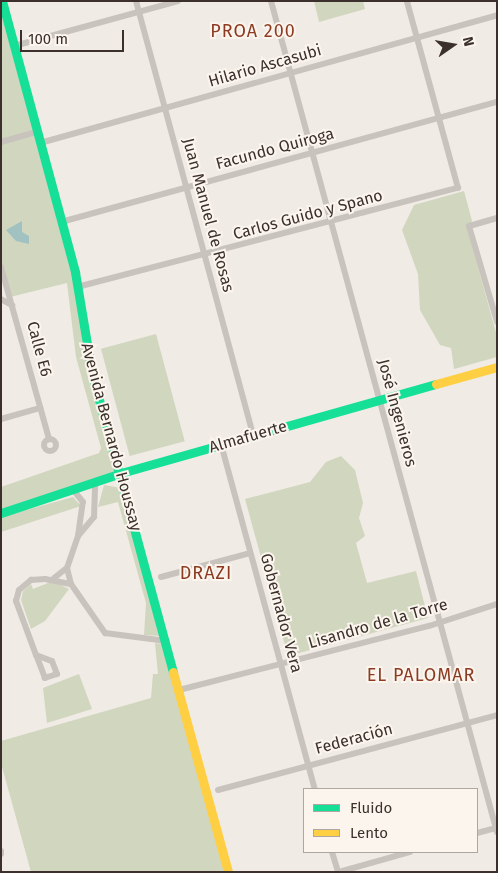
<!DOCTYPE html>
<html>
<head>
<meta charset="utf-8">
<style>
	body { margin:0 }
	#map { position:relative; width:498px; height:873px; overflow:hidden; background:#f0ebe5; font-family:"Fira Sans",sans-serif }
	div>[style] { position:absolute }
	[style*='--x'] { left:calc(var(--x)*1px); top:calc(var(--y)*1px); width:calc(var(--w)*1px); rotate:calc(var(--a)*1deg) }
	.green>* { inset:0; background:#d1d6bf; transform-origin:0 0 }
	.water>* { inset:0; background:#a1c2c1 }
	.street>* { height:6px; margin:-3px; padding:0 3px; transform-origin:3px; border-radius:3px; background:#c9c3be }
	.street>.ring { margin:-3px; padding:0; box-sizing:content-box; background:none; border:6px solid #c9c3be; border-radius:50% }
	.fast>* { height:9px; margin:-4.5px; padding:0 4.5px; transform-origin:4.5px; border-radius:4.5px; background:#16e098 }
	.slow>* { height:9px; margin:-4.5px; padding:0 4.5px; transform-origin:4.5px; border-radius:4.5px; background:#ffcf43 }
	span { translate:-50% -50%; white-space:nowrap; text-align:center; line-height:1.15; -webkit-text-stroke:4px #fbf5ee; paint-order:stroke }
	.street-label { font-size:16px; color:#3b302b }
	.neighbourhood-label { font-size:18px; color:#8c3b22; letter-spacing:1px }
	.frame { position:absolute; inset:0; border:2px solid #3b302b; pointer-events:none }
	.legend { position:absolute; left:303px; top:788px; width:175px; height:65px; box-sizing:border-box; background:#fbf5ee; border:1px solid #aea6a0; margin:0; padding:6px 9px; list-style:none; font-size:15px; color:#3b302b }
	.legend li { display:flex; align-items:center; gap:10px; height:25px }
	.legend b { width:25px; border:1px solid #aea6a0 }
	.north { position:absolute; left:428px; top:20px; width:50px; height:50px; -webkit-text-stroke:4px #fbf5ee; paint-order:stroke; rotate:77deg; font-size:14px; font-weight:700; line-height:20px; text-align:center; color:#3b302b }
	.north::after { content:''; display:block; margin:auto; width:18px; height:22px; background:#3b302b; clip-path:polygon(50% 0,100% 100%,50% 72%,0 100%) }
	.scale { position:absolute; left:20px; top:30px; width:104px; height:22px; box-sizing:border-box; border:2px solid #3b302b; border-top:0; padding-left:6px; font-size:15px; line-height:18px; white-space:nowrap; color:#3b302b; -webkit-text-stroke:4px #fbf5ee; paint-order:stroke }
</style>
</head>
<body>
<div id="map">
	<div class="green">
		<div style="clip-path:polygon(1px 1px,75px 272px,79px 312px,121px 473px,1px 513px,1px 487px,99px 453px,101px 448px,76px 357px,67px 283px,10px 297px,1px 267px)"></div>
		<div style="clip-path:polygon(314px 1px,363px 1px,365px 9px,319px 22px)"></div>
		<div style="clip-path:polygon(464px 191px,472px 221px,467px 228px,497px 336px,497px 357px,454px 369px,451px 348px,440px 345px,420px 310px,418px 274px,402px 230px,414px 205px)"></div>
		<div style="left:156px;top:334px;width:111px;height:57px;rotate:75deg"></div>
		<div style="clip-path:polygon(341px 456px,355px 470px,363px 503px,359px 518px,365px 536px,356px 543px,367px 583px,416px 571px,428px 618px,288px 656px,245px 499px,310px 482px,326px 462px)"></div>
		<div style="clip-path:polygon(104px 485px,121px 488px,161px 636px,144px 635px,146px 603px,118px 502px,98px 507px)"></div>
		<div style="clip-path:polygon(73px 497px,81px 506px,1px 532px,1px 517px)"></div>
		<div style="clip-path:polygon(53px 581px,69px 589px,45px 621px,31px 629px,21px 600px,23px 591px,31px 584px,33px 589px)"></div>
		<div style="clip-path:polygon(155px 643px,163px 644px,228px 872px,31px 872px,1px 763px,1px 741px,151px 698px,153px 674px,158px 674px)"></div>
		<div style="clip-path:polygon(79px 674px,92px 709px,47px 723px,43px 688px)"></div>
	</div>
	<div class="water">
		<div style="clip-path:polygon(22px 221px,22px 232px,29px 236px,29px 244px,16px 241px,6px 230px)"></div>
	</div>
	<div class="street">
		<div style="--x:136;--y:1;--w:449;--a:74.9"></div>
		<div style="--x:271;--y:1;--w:861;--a:74.79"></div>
		<div style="--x:14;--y:46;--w:170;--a:-15.3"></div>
		<div style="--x:1;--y:142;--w:37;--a:-16"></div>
		<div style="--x:40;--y:143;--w:475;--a:-15.6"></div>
		<div style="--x:497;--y:218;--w:29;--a:164"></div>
		<div style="--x:469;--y:226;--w:100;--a:73.7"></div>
		<div style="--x:61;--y:222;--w:452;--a:-15.4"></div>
		<div style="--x:1;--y:267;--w:179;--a:74.4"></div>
		<div style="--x:77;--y:287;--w:394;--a:-14.6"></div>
		<div style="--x:458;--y:188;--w:194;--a:-105.3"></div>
		<div style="--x:1;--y:299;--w:13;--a:29"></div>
		<div style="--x:1;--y:419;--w:41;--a:-15.8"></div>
		<div class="ring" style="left:44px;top:439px;width:6px;height:6px"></div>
		<div style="--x:221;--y:444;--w:358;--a:74.8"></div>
		<div style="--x:78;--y:536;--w:25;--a:-50"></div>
		<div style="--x:94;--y:517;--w:32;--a:-88"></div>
		<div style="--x:67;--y:568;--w:16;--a:76"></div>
		<div style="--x:71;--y:584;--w:60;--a:55.2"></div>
		<div style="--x:105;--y:633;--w:62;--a:7.5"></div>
		<div style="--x:161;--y:577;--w:92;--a:-15.1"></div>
		<div style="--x:54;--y:578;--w:16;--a:-38"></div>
		<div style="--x:67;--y:568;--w:34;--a:-71"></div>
		<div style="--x:78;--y:536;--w:34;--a:-82"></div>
		<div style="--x:83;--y:502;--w:13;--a:-129"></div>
		<div style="--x:36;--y:655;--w:17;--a:21"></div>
		<div style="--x:52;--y:661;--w:14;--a:69"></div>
		<div style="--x:57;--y:674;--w:13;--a:162"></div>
		<div style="--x:45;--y:678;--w:25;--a:-111"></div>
		<div style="--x:36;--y:655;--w:58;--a:-110.3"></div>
		<div style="--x:16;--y:601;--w:11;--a:-75"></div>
		<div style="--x:19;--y:590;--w:16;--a:-40"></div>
		<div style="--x:31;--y:580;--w:14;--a:-4"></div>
		<div style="--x:45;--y:579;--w:26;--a:11"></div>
		<div style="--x:179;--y:690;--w:258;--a:-14.4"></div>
		<div style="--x:429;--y:626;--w:71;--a:-17.9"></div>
		<div style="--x:218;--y:790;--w:289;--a:-15"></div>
		<div style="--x:477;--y:833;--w:20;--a:-15"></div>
		<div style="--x:1;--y:851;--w:3;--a:90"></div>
		<div style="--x:332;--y:852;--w:21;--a:73"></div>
		<div style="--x:339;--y:872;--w:74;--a:-15.7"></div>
	</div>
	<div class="fast">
		<div style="--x:2;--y:1;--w:281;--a:74.9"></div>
		<div style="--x:75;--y:272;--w:103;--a:80.5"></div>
		<div style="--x:92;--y:374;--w:309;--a:74.8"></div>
		<div style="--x:1;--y:513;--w:126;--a:-18.4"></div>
		<div style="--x:121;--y:473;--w:327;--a:-15.8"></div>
	</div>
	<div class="slow">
		<div style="--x:436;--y:384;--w:63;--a:-15.6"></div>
		<div style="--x:173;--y:672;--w:207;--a:74.6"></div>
	</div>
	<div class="street-label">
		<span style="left:265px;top:66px;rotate:-16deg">Hilario Ascasubi</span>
		<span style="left:275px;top:149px;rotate:-15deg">Facundo Quiroga</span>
		<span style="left:208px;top:215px;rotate:75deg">Juan Manuel de Rosas</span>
		<span style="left:308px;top:215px;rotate:-15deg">Carlos Guido y Spano</span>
		<span style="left:39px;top:349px;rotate:75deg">Calle E6</span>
		<span style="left:397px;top:413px;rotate:75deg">José Ingenieros</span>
		<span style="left:111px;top:437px;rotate:75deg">Avenida Bernardo Houssay</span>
		<span style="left:248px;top:437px;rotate:-16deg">Almafuerte</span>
		<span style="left:281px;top:613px;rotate:75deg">Gobernador Vera</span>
		<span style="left:378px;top:624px;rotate:-16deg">Lisandro de la Torre</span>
		<span style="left:354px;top:739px;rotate:-15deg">Federación</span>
	</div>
	<div class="neighbourhood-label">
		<span style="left:253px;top:31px">PROA 200</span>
		<span style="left:206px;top:573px">DRAZI</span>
		<span style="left:421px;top:675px">EL PALOMAR</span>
	</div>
	<div class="frame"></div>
	<ul class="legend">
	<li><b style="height:6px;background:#16e098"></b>Fluido</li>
	<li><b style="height:6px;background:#ffcf43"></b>Lento</li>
	</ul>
	<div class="north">N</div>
	<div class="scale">100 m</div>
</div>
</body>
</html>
